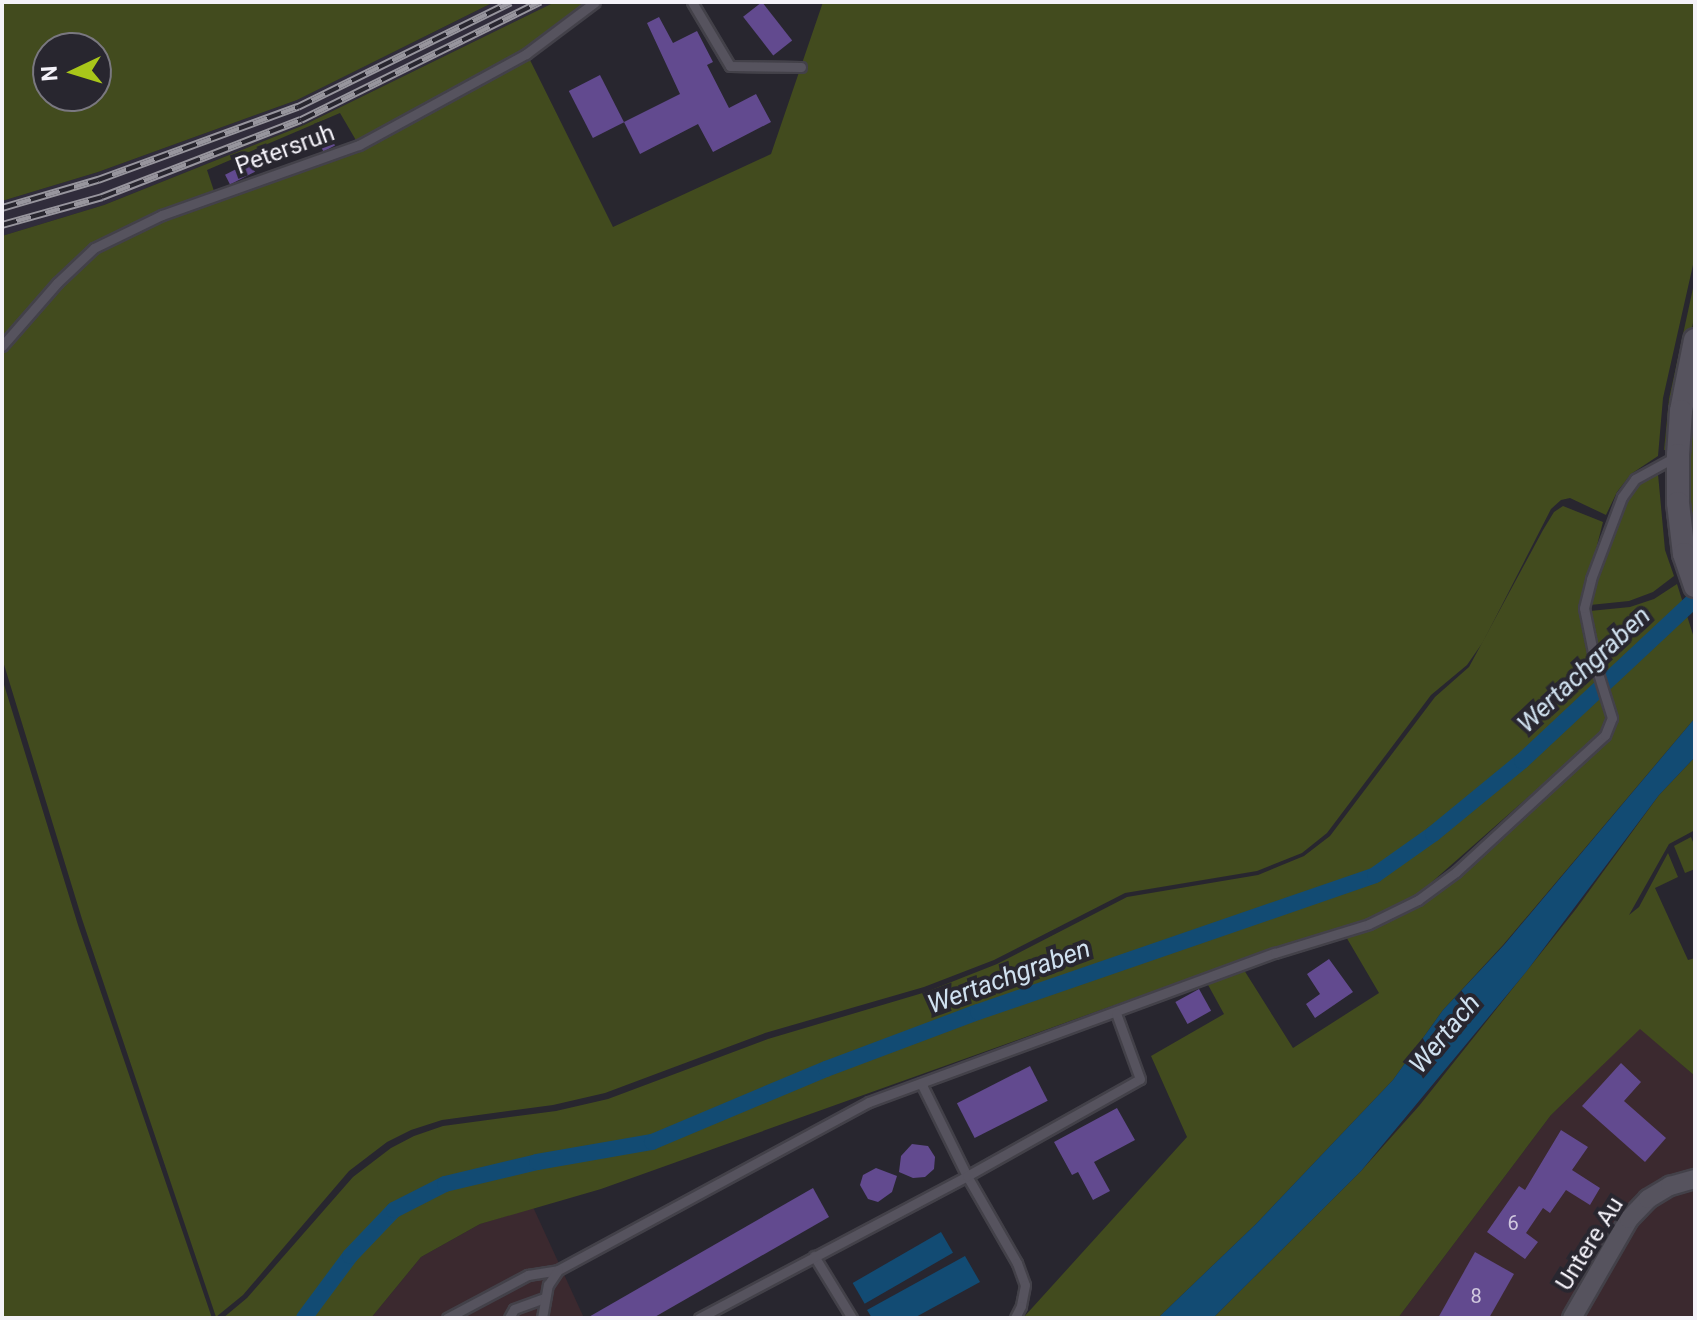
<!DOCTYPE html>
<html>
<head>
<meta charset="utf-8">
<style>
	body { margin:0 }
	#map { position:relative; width:1697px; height:1320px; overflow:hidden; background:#28262f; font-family:Roboto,sans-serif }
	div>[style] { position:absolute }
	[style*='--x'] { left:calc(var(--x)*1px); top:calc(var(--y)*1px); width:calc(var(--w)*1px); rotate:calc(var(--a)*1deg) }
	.built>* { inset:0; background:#302c3b }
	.industrial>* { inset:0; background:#3b292f }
	.green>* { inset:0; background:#424b1e }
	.water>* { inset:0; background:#124b73; transform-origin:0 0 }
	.canal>* { height:16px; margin:-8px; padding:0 8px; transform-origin:8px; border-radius:8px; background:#124b73 }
	.building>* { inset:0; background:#624a8f; transform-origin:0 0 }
	.roads { filter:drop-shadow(2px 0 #434149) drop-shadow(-2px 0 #434149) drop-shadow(0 2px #434149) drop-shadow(0 -2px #434149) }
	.service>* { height:9px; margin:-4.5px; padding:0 4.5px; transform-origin:4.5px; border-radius:4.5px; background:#56535e }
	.minor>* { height:18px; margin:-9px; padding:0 9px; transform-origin:9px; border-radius:9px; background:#56535e }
	.tertiary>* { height:22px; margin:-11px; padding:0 11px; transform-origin:11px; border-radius:11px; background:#56535e }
	.rail>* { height:8px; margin-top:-4px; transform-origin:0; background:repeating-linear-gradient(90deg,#28262f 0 15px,#97959d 0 30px); box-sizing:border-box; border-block:2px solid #97959d }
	span { translate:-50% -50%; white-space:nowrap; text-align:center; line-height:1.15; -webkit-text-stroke:8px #28262f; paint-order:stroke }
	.number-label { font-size:20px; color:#d0c8de }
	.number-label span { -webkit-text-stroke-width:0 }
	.street-label { font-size:24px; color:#f4f2f9 }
	.water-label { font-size:26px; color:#d0e1f0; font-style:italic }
	.frame { position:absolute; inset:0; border:4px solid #f4f2f9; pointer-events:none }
	.north { position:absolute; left:32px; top:32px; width:80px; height:80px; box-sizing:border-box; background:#28262f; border:2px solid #7a7880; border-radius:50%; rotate:266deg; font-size:22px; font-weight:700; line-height:32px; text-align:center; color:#f4f2f9 }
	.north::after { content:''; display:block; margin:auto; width:28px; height:36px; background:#a9c71a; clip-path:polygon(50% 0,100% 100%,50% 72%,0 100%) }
</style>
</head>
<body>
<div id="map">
	<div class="built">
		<div style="clip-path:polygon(494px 2px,555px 2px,304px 125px,104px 205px,2px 236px,2px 201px,98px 172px,297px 100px)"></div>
	</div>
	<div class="industrial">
		<div style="clip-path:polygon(1640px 1028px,1695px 1076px,1695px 1318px,1398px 1318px,1551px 1115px)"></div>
		<div style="clip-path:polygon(533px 1207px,584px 1318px,371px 1318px,421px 1257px,480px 1224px)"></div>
	</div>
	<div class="green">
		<div style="clip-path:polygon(evenodd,2px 2px,494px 2px,297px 100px,98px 172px,2px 201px,2px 2px,48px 48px,96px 48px,96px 96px,48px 96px,48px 48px)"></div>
		<div style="clip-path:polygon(555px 2px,592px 2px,524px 51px,357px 142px,340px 113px,207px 170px,215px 194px,134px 223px,93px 245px,2px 341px,2px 236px,104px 205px,304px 125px)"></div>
		<div style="clip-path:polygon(823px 2px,1695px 2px,1695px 256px,1663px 398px,1658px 456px,1631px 474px,1617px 492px,1606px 515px,1570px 498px,1561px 500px,1551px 509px,1483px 642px,1467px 665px,1431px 695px,1327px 833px,1302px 853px,1257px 871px,1125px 893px,994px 960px,924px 987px,765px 1033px,605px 1093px,553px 1105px,442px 1120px,411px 1130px,387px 1142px,349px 1171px,243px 1295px,216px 1317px,82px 919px,2px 658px,2px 350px,59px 284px,96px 250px,136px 228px,360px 148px,528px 56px,613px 227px,771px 154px)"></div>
		<div style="clip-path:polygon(1695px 279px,1695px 311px,1671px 449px,1664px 450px,1669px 399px)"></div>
		<div style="clip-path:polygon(1695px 376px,1695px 543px,1692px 544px,1686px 455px)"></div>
		<div style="clip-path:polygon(1658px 474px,1665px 550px,1674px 576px,1653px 592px,1629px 601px,1590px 605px,1603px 555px,1626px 499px,1638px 485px)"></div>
		<div style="clip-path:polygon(1563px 506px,1603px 522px,1580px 612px,1607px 719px,1602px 732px,1416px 896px,1369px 920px,1274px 948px,601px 1189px,480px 1224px,421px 1257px,371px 1318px,223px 1318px,247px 1298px,353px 1177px,391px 1148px,414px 1136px,443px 1126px,556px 1111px,608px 1099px,768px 1039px,926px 992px,997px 964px,1127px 897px,1258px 875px,1304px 856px,1330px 836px,1435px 697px,1469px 667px,1543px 530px,1554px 512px)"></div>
		<div style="clip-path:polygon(1677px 584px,1695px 641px,1695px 718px,1503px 945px,1443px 1010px,1393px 1080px,1256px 1224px,1158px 1318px,1023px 1318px,1187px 1137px,1151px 1056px,1224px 1014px,1207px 983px,1244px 970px,1293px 1048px,1379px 993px,1345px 935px,1372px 928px,1420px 906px,1609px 737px,1617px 719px,1599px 665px,1590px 611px,1630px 607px,1654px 599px)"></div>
		<div style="clip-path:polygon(2px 678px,78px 925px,212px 1318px,2px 1318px)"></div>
		<div style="clip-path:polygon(1695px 757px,1695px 830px,1669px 844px,1629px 915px,1639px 907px,1668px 853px,1678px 877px,1655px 888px,1688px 960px,1695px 958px,1695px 1076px,1640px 1029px,1551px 1115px,1398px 1318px,1213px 1318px,1361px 1171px,1419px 1106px,1576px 909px,1659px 795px)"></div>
		<div style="clip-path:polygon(1691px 837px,1695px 847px,1695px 869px,1685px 873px,1674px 846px)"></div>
	</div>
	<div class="water">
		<div style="clip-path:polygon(1695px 718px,1695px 757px,1659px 795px,1526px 972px,1361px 1171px,1213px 1318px,1158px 1318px,1256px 1224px,1393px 1080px,1443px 1010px,1504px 945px)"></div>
		<div style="left:941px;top:1232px;width:24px;height:102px;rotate:60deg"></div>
		<div style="clip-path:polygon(965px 1256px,980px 1282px,914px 1318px,872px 1318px,867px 1310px)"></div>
	</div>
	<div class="canal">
		<div style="--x:304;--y:1318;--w:77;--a:-53.4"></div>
		<div style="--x:350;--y:1256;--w:64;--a:-46.3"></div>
		<div style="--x:394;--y:1210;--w:57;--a:-27"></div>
		<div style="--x:445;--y:1184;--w:95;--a:-13.4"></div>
		<div style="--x:537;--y:1162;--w:117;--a:-9.9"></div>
		<div style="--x:652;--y:1142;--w:189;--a:-22.8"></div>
		<div style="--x:826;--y:1069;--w:162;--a:-20.6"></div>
		<div style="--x:978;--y:1012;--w:420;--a:-19"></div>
		<div style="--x:1375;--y:875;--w:71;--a:-35.3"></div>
		<div style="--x:1433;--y:834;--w:115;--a:-39.4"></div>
		<div style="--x:1522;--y:761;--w:237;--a:-43.1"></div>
	</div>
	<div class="building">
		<div style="left:762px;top:2px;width:49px;height:24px;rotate:52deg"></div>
		<div style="clip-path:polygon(659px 17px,673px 43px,697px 31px,713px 62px,707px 65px,729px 108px,756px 94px,771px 122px,713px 152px,698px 124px,640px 154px,624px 122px,680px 94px,647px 23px)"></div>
		<div style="left:600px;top:75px;width:53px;height:35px;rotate:63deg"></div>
		<div style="left:325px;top:126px;width:22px;height:13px;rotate:63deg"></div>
		<div style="left:250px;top:162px;width:11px;height:28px;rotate:63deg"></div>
		<div style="clip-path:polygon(1329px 959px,1353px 992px,1315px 1018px,1306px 1004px,1320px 994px,1307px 974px)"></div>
		<div style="left:1199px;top:989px;width:25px;height:27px;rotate:61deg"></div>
		<div style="clip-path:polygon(1621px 1063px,1641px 1082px,1624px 1101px,1666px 1138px,1645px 1162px,1582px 1106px)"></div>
		<div style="left:1030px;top:1066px;width:39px;height:82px;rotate:63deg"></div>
		<div style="clip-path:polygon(1117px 1108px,1135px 1140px,1094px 1162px,1110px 1191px,1093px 1200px,1078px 1172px,1072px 1175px,1054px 1142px)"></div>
		<div style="clip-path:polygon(1561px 1130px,1588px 1147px,1572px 1170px,1600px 1188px,1590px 1205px,1566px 1190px,1550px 1213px,1543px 1208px,1526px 1233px,1538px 1242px,1525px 1259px,1487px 1232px,1519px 1186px,1525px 1190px)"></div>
		<div style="clip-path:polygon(912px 1144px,928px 1146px,935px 1157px,934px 1169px,925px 1177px,913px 1178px,899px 1172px,901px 1156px)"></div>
		<div style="clip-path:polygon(876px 1168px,897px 1176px,892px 1192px,878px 1202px,868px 1199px,860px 1185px,863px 1175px)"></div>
		<div style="clip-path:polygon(813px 1188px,829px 1217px,653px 1318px,587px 1318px)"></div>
		<div style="clip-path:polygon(1475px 1252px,1514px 1274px,1489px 1318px,1438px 1318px)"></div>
	</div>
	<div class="roads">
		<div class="service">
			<div style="--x:692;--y:2;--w:74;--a:59.3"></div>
			<div style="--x:730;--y:66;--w:71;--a:0.8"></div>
			<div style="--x:2;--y:346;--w:84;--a:-48.9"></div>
			<div style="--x:57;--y:283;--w:51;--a:-43.4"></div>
			<div style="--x:94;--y:248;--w:76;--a:-25.9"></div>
			<div style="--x:162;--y:215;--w:209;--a:-19.6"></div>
			<div style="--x:359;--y:145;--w:190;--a:-28.6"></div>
			<div style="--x:526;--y:54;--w:86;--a:-37"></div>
			<div style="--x:921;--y:1083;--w:104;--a:63.7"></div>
			<div style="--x:967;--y:1176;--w:100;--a:60.1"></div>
			<div style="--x:1017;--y:1263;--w:23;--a:70"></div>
			<div style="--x:1025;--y:1285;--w:21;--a:101"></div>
			<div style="--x:1021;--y:1306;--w:13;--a:117"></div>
			<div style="--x:814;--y:1256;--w:73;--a:58.5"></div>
			<div style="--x:447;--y:1318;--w:92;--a:-28"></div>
			<div style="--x:528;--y:1275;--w:30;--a:-9"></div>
			<div style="--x:558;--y:1270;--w:353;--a:-28.4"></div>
			<div style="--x:869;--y:1102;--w:432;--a:-20.2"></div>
			<div style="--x:1275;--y:953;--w:98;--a:-17.1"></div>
			<div style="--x:1369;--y:924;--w:55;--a:-26.1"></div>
			<div style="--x:1418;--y:900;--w:47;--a:-36.4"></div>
			<div style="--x:1456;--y:872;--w:202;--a:-42.6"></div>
			<div style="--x:1605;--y:735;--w:18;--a:-68"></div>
			<div style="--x:1612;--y:718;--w:53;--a:-107.4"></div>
			<div style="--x:1596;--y:667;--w:60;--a:-101.5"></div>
			<div style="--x:1584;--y:608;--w:30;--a:-76"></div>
			<div style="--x:1591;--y:579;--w:88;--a:-69.3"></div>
			<div style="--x:1622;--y:497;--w:22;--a:-54"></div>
			<div style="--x:1635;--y:479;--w:46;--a:-28.8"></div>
			<div style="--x:509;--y:1318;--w:10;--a:-61"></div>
			<div style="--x:514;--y:1309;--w:33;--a:-20"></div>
			<div style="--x:542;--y:1318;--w:34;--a:-80"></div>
			<div style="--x:548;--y:1285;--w:18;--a:-56"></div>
			<div style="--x:699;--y:1318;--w:303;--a:-27.9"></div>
			<div style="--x:967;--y:1176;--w:198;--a:-29.3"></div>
			<div style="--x:1140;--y:1079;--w:70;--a:-110"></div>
		</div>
		<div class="minor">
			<div style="--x:1572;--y:1318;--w:114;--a:-60.1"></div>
			<div style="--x:1629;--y:1219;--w:28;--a:-46"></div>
			<div style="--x:1648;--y:1199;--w:26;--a:-31"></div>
			<div style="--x:1670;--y:1186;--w:26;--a:-16"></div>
		</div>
		<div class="tertiary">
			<div style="--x:1695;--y:340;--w:72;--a:101.2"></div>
			<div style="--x:1681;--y:411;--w:44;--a:93.9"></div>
			<div style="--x:1678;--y:455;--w:48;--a:90"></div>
			<div style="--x:1678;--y:503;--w:51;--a:83.3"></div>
			<div style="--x:1684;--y:554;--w:34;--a:71"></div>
		</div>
	</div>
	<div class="rail">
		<div style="--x:2;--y:208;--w:100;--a:-16.3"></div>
		<div style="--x:98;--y:180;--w:213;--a:-20.1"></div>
		<div style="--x:298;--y:107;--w:237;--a:-26.2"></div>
		<div style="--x:2;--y:225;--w:104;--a:-15.6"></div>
		<div style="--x:102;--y:197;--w:213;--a:-21.2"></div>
		<div style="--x:301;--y:120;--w:267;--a:-26.3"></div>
	</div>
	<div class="number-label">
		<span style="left:1513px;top:1223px">6</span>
		<span style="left:1476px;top:1296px">8</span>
	</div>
	<div class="street-label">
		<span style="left:285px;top:150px;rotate:-20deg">Petersruh</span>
		<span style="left:1590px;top:1244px;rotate:-58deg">Untere Au</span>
	</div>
	<div class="water-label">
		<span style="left:1584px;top:670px;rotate:-43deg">Wertachgraben</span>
		<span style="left:1009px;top:977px;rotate:-20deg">Wertachgraben</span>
		<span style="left:1445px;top:1034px;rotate:-50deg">Wertach</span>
	</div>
	<div class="frame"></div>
	<div class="north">N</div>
</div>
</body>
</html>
